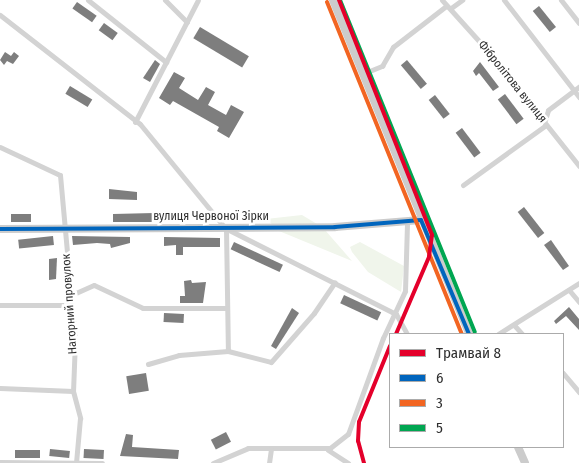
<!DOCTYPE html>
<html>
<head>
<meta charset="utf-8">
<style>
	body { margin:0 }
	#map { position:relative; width:579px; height:463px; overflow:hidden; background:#fff; font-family:"Fira Sans Condensed",sans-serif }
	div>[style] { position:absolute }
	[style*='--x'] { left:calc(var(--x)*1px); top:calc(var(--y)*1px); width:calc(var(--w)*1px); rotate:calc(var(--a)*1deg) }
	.green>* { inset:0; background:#f0f5eb }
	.building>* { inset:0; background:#7e7e7e; transform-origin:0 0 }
	.street>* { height:5px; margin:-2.5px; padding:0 2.5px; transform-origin:2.5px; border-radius:2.5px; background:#d3d3d3 }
	.secondary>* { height:8px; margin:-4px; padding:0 4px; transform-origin:4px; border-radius:4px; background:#ccc }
	.bus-1>* { height:4px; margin:-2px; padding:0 2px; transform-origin:2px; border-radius:2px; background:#0065bd }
	.bus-2>* { height:4px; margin:-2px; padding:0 2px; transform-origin:2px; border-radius:2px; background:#f26522 }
	.bus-3>* { height:4px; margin:-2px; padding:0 2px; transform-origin:2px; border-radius:2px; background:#00a651 }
	.tram-1>* { height:4px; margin:-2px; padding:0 2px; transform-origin:2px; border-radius:2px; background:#e4002b }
	span { translate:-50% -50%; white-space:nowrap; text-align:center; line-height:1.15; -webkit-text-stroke:5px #fff; paint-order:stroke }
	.street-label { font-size:12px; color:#2e2e2e }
	.legend { position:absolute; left:389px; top:333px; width:175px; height:115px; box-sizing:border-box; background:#fff; border:1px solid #ababab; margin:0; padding:6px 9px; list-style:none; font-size:15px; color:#2e2e2e }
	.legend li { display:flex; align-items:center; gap:10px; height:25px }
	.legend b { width:25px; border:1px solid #ababab }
</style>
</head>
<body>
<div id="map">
	<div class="green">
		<div style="clip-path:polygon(302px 215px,317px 224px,273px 225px,266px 219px)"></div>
		<div style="clip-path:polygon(325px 230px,352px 261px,279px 231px)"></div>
		<div style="clip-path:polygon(360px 242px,404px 266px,401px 292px,368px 272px,352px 252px,350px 247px)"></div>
	</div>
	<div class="building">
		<div style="left:77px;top:2px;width:24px;height:8px;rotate:35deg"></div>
		<div style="left:539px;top:6px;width:27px;height:8px;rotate:51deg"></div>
		<div style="left:104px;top:23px;width:17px;height:9px;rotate:36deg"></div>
		<div style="left:200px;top:27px;width:57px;height:13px;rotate:31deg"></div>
		<div style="clip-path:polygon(5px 52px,11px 56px,14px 52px,19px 56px,13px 64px,7px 61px,4px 65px,0 60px)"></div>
		<div style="clip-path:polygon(155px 60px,160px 64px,150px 82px,143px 78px)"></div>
		<div style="left:407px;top:60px;width:31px;height:8px;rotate:50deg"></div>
		<div style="clip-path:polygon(480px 62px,499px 87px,493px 91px,479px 73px,476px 76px,473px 71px)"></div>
		<div style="clip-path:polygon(174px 72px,185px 78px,179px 88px,198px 100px,206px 87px,215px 92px,208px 105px,226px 115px,231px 105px,244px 112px,229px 138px,217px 131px,219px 127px,173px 101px,170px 105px,159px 98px)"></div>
		<div style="left:70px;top:86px;width:26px;height:9px;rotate:31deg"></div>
		<div style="left:505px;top:94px;width:31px;height:9px;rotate:53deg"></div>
		<div style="left:435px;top:95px;width:24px;height:8px;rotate:52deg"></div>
		<div style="left:462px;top:128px;width:31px;height:8px;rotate:53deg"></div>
		<div style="clip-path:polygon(109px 189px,137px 192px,137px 200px,109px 199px)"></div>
		<div style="left:524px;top:207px;width:33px;height:8px;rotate:52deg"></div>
		<div style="clip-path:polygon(154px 213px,188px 215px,188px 222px,113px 222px,113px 214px)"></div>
		<div style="left:11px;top:214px;width:20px;height:8px"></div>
		<div style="left:53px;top:236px;width:9px;height:35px;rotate:84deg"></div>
		<div style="clip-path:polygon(72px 236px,130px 237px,130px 243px,111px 248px,110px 244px,97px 243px,73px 245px)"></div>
		<div style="clip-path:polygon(164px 237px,220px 238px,220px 247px,183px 247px,183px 255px,176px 255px,176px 245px,164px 246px)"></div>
		<div style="clip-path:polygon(551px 240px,569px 266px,563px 270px,544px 245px)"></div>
		<div style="left:234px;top:242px;width:54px;height:8px;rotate:25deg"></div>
		<div style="clip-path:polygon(57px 258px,56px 279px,49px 280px,49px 259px)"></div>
		<div style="clip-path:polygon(191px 280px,192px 283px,206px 282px,203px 303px,180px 303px,180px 296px,185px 296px,184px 281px)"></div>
		<div style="left:344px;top:295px;width:41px;height:9px;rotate:25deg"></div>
		<div style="clip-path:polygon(569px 307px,579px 319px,579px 330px,566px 316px,556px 324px,554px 321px)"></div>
		<div style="clip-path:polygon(292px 308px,299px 313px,276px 349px,271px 346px)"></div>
		<div style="left:164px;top:313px;width:20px;height:9px;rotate:3deg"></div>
		<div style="left:146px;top:373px;width:18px;height:20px;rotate:81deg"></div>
		<div style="left:226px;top:432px;width:11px;height:17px;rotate:63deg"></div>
		<div style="clip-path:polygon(126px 434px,133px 435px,132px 447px,179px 450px,178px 459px,120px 456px)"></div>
		<div style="left:50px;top:449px;width:20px;height:7px;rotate:6deg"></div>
		<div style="left:84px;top:449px;width:20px;height:9px;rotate:3deg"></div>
		<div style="left:15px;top:450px;width:25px;height:8px"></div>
	</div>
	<div class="street">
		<div style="--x:88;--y:0;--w:100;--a:38.5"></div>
		<div style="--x:165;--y:0;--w:31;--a:45"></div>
		<div style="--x:442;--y:0;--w:69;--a:48"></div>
		<div style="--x:488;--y:51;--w:147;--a:51.6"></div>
		<div style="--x:504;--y:0;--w:123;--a:52.3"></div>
		<div style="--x:561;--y:0;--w:29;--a:52"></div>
		<div style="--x:451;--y:8;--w:14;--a:-36"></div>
		<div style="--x:0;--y:15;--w:177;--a:37.9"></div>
		<div style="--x:140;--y:124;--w:136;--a:50.7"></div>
		<div style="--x:226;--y:229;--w:122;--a:89.1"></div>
		<div style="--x:362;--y:74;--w:22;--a:-22"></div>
		<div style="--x:382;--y:66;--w:22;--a:-60"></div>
		<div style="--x:393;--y:47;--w:67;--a:-37.7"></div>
		<div style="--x:545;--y:120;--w:10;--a:-73"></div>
		<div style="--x:548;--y:110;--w:39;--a:-37"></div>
		<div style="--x:135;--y:122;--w:137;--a:-62.7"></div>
		<div style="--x:0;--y:147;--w:66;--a:25"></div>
		<div style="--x:60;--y:175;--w:166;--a:84.8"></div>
		<div style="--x:75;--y:340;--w:51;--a:92.2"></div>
		<div style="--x:73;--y:391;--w:28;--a:75"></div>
		<div style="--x:80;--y:418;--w:45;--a:95.1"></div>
		<div style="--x:463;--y:185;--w:102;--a:-35.9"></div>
		<div style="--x:227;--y:229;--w:189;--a:26.7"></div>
		<div style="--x:396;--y:314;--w:23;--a:61"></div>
		<div style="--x:569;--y:290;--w:16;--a:50"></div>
		<div style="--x:69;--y:296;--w:27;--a:-24"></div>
		<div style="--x:94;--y:285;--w:54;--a:25.1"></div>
		<div style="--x:143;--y:308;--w:83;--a:0"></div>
		<div style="--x:0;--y:305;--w:71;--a:0"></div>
		<div style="--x:514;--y:325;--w:12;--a:48"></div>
		<div style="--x:498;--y:334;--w:96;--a:-32.2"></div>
		<div style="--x:148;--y:364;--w:32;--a:-16"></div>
		<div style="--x:179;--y:355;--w:49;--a:-4.7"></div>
		<div style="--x:228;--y:351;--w:44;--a:14.3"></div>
		<div style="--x:271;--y:362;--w:65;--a:-48.7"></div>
		<div style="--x:314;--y:313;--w:37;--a:-56"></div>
		<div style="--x:563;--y:373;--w:25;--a:50"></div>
		<div style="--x:0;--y:388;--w:73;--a:2.4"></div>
		<div style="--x:328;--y:450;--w:24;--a:33"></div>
		<div style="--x:0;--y:462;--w:102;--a:0.6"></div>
		<div style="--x:213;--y:463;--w:38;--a:-23"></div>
		<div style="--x:248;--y:448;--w:82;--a:0"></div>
		<div style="--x:330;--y:448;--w:23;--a:-38"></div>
		<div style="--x:348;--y:434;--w:102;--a:-70"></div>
		<div style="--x:383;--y:338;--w:52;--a:-64.9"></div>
		<div style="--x:405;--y:291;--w:68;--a:-88.3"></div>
		<div style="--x:269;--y:463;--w:14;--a:-82"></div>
	</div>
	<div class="secondary">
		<div style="--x:333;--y:0;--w:361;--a:67.8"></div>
		<div style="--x:0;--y:229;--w:335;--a:-0.3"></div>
		<div style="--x:335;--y:227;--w:86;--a:-4.7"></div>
		<div style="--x:518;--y:447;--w:17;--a:66"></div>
	</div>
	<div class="bus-1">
		<div style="--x:421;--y:220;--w:124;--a:67.2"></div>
		<div style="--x:0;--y:229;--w:335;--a:-0.3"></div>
		<div style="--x:335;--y:227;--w:86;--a:-4.7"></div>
	</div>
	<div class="bus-2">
		<div style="--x:327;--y:2;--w:358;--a:67.9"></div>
	</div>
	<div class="bus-3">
		<div style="--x:340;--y:0;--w:358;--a:67.9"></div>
	</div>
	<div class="tram-1">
		<div style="--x:339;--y:0;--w:253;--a:68.4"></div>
		<div style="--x:432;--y:235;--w:22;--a:98"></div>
		<div style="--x:429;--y:257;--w:84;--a:113.2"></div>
		<div style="--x:364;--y:463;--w:23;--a:-105"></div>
		<div style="--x:358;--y:441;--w:19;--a:-87"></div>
		<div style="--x:359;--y:422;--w:82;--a:-67.8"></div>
	</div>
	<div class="street-label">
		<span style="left:512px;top:82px;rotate:51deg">Фібролітова вулиця</span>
		<span style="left:211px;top:217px">вулиця Червоної Зірки</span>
		<span style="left:70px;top:304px;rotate:-94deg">Нагорний провулок</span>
	</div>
	<ul class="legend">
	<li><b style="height:6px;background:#e4002b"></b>Трамвай 8</li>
	<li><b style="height:6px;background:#0065bd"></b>6</li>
	<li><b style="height:6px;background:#f26522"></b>3</li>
	<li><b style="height:6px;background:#00a651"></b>5</li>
	</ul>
</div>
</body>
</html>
